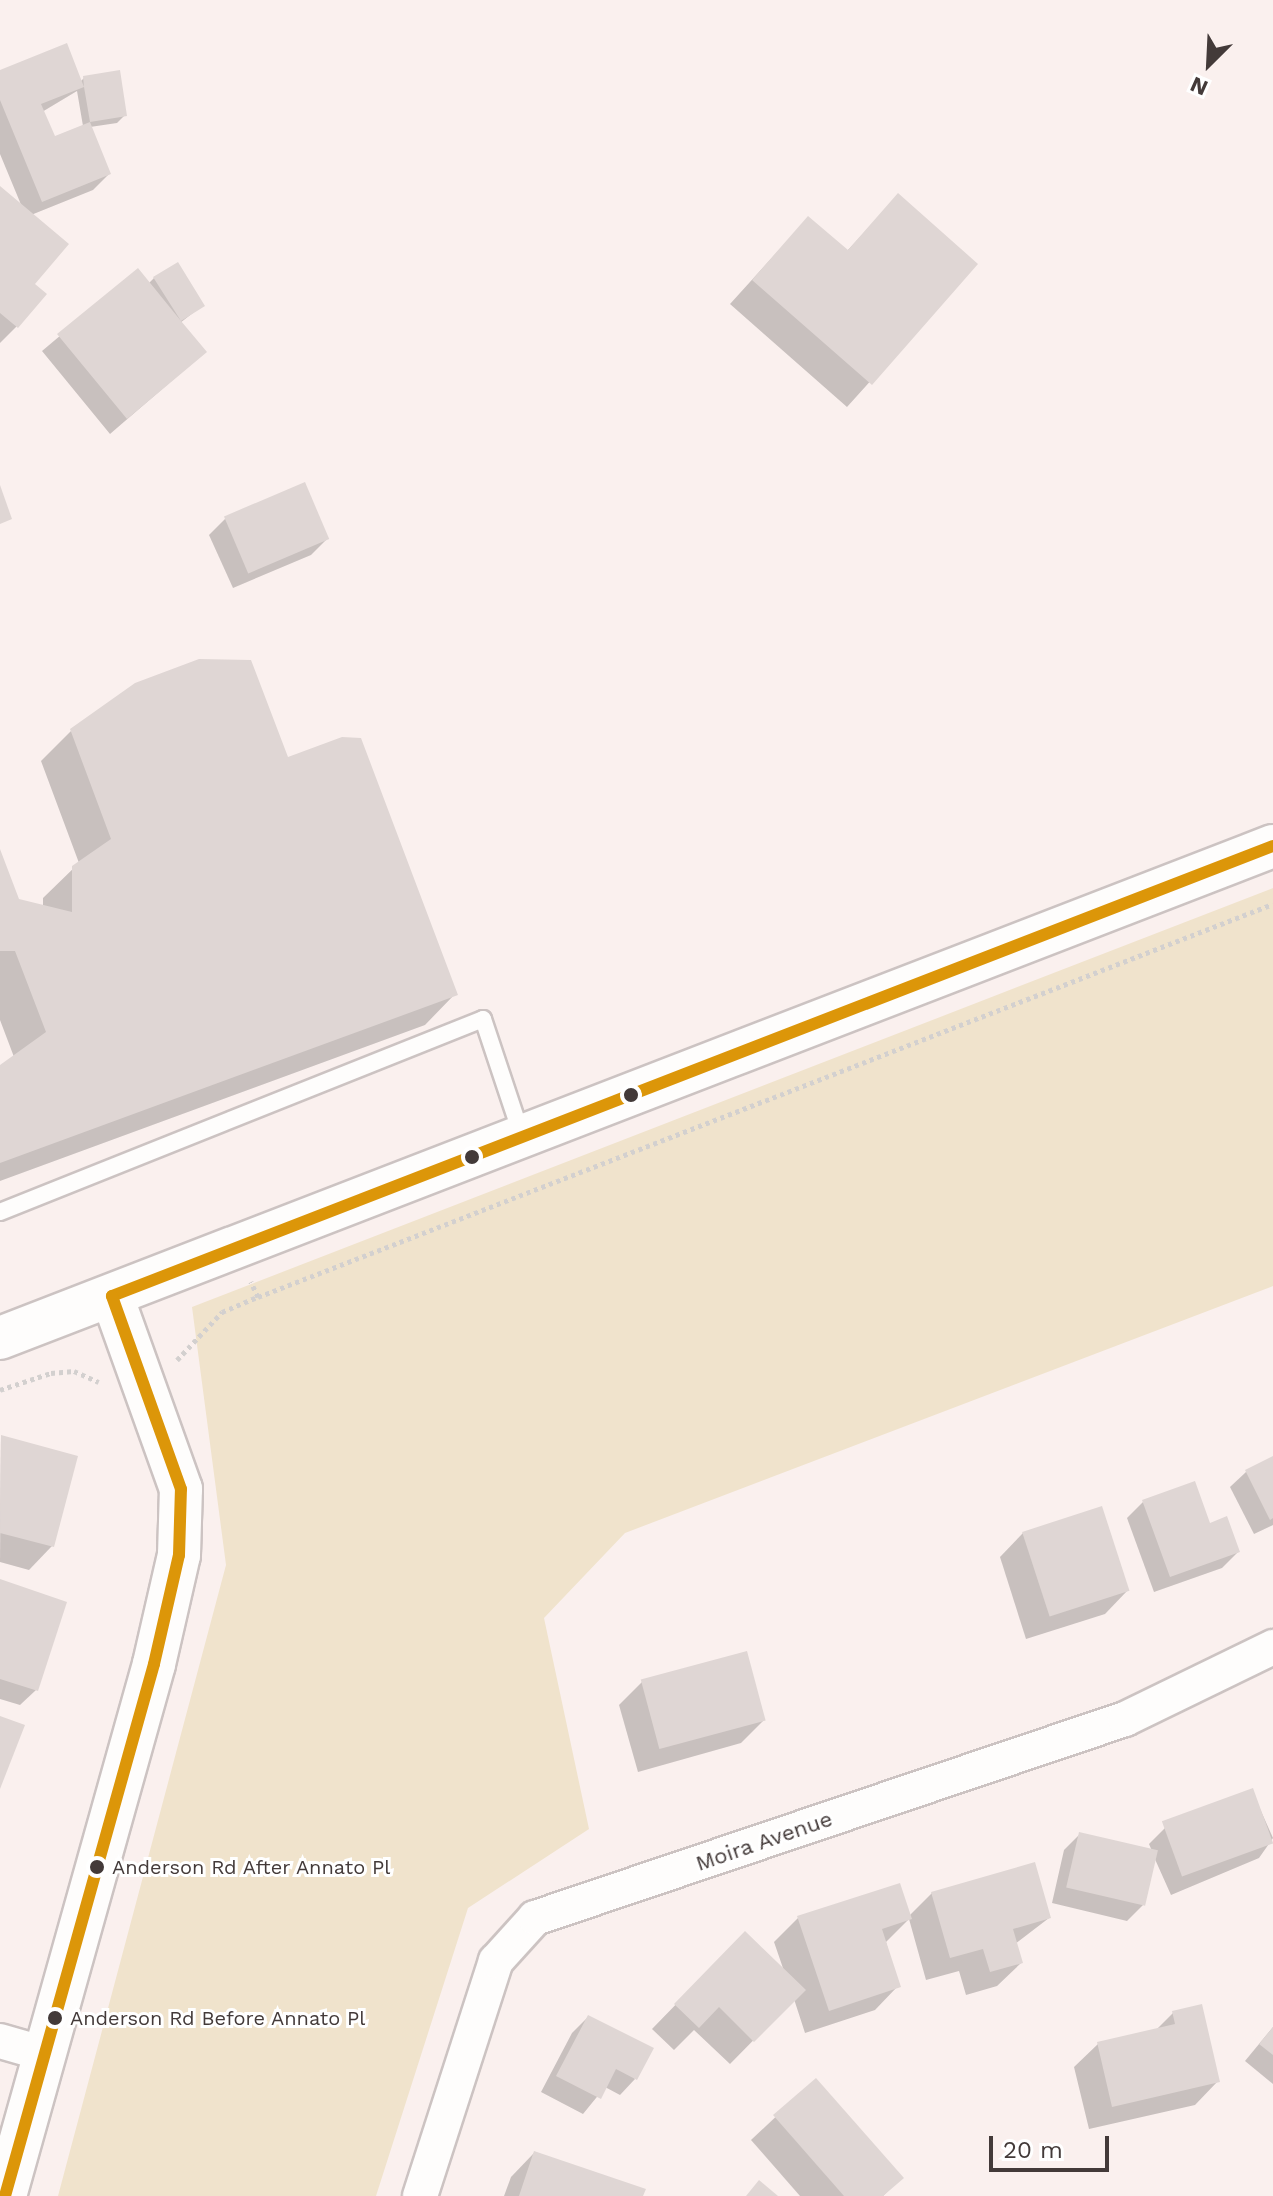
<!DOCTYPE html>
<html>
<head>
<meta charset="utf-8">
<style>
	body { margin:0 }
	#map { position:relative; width:1273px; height:2196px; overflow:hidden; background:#faf0ee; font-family:"Work Sans",sans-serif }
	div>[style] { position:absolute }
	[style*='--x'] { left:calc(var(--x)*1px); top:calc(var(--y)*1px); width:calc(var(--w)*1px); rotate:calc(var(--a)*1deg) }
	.green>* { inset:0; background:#f0e3cc }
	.shadow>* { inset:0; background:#0003 }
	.building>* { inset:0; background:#dfd6d4; transform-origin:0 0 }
	.path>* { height:5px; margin-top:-2.5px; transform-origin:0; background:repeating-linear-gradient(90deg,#d3d0cf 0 4px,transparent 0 8px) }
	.roads { filter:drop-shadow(2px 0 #ccc3c2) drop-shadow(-2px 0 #ccc3c2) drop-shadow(0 2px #ccc3c2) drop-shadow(0 -2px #ccc3c2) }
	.service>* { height:16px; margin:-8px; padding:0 8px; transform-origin:8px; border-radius:8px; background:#fefdfc }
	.minor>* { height:34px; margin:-17px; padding:0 17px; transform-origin:17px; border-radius:17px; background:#fefdfc }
	.tertiary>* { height:42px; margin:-21px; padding:0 21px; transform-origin:21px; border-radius:21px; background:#fefdfc }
	.bus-1>* { height:12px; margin:-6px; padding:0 6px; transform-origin:6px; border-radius:6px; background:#dc9609 }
	.dots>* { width:22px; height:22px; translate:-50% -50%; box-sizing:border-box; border:4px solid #fff; border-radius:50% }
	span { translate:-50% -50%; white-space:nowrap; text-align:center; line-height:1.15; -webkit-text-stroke:6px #fff; paint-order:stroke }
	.bus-label { font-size:20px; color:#433a39 }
	.left { translate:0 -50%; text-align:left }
	.street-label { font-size:22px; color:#433a39 }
	.north { position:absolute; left:1169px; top:24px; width:80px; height:80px; -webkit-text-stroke:6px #fff; paint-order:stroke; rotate:204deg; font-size:22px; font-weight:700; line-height:32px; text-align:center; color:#433a39 }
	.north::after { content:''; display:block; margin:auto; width:28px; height:36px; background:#433a39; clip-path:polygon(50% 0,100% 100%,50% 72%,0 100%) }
	.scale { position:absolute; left:989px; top:2136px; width:120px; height:36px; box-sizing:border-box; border:4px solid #433a39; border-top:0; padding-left:10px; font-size:24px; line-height:28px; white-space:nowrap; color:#433a39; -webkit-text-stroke:6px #fff; paint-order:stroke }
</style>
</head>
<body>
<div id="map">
	<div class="green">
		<div style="clip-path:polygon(1273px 888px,1273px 1286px,625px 1533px,544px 1618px,589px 1829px,468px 1908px,376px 2196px,58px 2196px,226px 1565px,192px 1307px)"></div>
	</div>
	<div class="shadow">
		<div style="clip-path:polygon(evenodd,0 72px,80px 82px,84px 78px,125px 115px,117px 123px,90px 127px,109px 174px,93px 190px,31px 215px,32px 284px,17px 326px,0 343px,0 189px,22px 207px,0 154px,0 72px,77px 91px,83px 126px,53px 139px,42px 112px,77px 91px)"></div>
		<div style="clip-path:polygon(898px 196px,976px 264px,847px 407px,730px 304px,808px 218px,847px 251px)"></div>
		<div style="clip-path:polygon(137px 271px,148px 284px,154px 278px,203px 305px,180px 323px,205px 352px,110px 434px,42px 351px)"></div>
		<div style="clip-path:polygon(225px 519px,327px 539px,311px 555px,233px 588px,209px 535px)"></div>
		<div style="clip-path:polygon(72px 730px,286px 760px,455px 994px,425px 1025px,0 1181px,0 1067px,14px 1057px,0 1020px,0 854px,17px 900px,43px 907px,43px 898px,79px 863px,41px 761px)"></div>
		<div style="clip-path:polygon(1px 1438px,52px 1546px,29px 1570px,0 1562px)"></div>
		<div style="clip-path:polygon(1273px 1458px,1273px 1525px,1254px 1534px,1230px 1487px,1246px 1472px)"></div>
		<div style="clip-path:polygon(1143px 1502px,1208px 1525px,1238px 1552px,1222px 1568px,1154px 1592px,1127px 1518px)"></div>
		<div style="clip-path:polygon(1023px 1533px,1128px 1590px,1105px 1614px,1026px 1639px,1000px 1557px)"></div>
		<div style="clip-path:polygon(0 1582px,36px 1690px,20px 1705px,0 1699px)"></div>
		<div style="clip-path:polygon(642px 1682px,764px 1720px,741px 1743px,638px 1772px,619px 1705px)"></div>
		<div style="clip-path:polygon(1252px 1791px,1273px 1838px,1259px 1858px,1171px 1895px,1154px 1857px,1143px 1905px,1127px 1921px,1052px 1903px,1064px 1850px,1080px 1834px,1152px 1851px,1149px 1844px,1165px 1828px)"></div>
		<div style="clip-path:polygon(932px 1893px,1049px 1918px,1015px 1944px,1021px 1963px,997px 1986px,966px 1995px,959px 1971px,926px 1980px,909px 1919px,886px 1942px,898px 1986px,875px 2010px,805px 2033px,794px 1999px,730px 2064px,694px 2030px,674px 2050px,652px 2029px,722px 1957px,784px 1971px,774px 1942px,798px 1918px,909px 1916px)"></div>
		<div style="clip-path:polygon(1173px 2013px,1218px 2081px,1195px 2105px,1089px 2129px,1074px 2067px,1098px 2044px,1155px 2031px)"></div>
		<div style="clip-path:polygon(588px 2017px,635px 2079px,620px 2095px,605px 2087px,583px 2114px,541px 2092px,572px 2033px)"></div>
		<div style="clip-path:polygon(1273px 2027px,1273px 2084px,1245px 2061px)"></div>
		<div style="clip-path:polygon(815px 2080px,901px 2178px,883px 2196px,800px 2196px,751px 2140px)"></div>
		<div style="clip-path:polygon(534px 2153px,641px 2196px,504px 2196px,511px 2177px)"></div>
	</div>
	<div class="building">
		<div style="clip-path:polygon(evenodd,67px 43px,84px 87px,83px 76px,120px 70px,127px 116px,90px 122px,111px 174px,42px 202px,0 100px,0 70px,67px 43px,84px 87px,90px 122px,55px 136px,41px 104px,84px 87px)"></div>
		<div style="clip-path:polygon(0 186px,69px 244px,35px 284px,47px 294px,18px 328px,0 313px)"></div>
		<div style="clip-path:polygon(898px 193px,978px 264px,872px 385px,752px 280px,808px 216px,848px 250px)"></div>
		<div style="clip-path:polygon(178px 262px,205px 306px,181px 321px,207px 352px,127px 419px,57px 334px,138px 268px,181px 321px,153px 277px)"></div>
		<div style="left:305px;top:482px;width:62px;height:88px;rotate:67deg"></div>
		<div style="clip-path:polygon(0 485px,12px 519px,0 524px)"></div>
		<div style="clip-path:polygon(199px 659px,251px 660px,288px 757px,342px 737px,361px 738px,458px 995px,0 1163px,0 1065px,46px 1032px,15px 951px,0 951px,0 849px,19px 899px,72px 912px,72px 866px,111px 839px,70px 729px,135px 683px)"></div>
		<div style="clip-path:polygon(1px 1435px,78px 1456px,54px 1547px,0 1533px)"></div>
		<div style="clip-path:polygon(1273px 1456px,1273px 1518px,1270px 1520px,1245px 1470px)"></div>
		<div style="clip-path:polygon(1195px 1481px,1210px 1523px,1227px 1516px,1240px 1552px,1170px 1577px,1142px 1500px)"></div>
		<div style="left:1102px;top:1506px;width:89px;height:84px;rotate:72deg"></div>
		<div style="clip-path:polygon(0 1579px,67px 1602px,38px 1691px,0 1679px)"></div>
		<div style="left:747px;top:1651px;width:72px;height:110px;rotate:75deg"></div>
		<div style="clip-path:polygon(0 1716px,25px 1725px,0 1789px)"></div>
		<div style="left:1253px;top:1788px;width:59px;height:97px;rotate:70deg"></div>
		<div style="left:1079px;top:1832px;width:81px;height:57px;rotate:13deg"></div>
		<div style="clip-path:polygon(1035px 1862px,1051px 1918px,1013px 1929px,1023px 1963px,990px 1972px,983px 1949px,950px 1958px,931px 1892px)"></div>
		<div style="clip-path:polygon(900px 1883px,912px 1919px,882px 1929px,901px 1987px,829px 2011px,797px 1916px)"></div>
		<div style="clip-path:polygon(745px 1931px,806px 1990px,754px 2042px,719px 2007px,699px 2028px,674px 2004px)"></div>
		<div style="clip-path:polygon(1202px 2004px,1220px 2082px,1112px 2107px,1097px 2042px,1175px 2024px,1172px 2011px)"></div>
		<div style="clip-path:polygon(588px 2015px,654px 2048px,637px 2080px,616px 2069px,601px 2099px,556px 2076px)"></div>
		<div style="clip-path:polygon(1273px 2027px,1273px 2055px,1259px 2044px)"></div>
		<div style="clip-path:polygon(816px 2078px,904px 2178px,883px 2196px,844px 2196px,773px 2115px)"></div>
		<div style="clip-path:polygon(534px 2151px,646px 2189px,643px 2196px,519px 2196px)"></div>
		<div style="clip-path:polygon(759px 2180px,778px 2196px,746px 2196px)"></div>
	</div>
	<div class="path">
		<div style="--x:258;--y:1297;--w:1088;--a:-21.17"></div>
		<div style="--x:177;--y:1360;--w:66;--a:-46.8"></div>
		<div style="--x:222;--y:1312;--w:39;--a:-23"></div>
		<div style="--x:258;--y:1297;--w:17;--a:-115"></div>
		<div style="--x:0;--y:1390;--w:54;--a:-18.4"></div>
		<div style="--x:51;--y:1373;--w:23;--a:-5"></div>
		<div style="--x:74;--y:1371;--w:27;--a:24"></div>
	</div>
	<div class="roads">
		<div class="service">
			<div style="--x:0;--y:1212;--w:520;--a:-21.78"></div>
			<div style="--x:483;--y:1019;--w:123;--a:71.6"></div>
		</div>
		<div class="minor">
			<div style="--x:0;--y:2041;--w:47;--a:16.1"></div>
			<div style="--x:420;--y:2196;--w:247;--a:-72.1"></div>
			<div style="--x:496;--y:1961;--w:58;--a:-47.8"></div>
			<div style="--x:535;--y:1918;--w:623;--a:-18.64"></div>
			<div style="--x:1125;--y:1719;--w:165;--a:-25.9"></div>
		</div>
		<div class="tertiary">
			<div style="--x:0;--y:1338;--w:1365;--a:-21.13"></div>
			<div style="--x:5;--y:2196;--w:552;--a:-74.35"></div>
			<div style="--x:154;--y:1664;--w:112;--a:-77.1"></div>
			<div style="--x:179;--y:1555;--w:66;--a:-88.3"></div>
			<div style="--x:181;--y:1489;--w:205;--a:-109.7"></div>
		</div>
	</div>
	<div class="bus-1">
		<div style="--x:112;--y:1296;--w:1245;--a:-21.19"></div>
		<div style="--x:5;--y:2196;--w:552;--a:-74.35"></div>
		<div style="--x:154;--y:1664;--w:112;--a:-77.1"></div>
		<div style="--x:179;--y:1555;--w:66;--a:-88.3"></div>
		<div style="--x:181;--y:1489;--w:205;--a:-109.7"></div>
	</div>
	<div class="dots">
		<div style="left:631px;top:1095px;background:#433a39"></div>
		<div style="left:472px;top:1157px;background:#433a39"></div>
		<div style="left:97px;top:1867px;background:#433a39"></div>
		<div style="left:55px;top:2018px;background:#433a39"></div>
	</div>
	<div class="bus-label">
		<span class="left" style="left:112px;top:1867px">Anderson Rd After Annato Pl</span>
		<span class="left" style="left:70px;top:2018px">Anderson Rd Before Annato Pl</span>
	</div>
	<div class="street-label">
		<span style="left:764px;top:1841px;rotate:-19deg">Moira Avenue</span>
	</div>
	<div class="north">N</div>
	<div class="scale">20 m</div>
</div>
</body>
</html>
